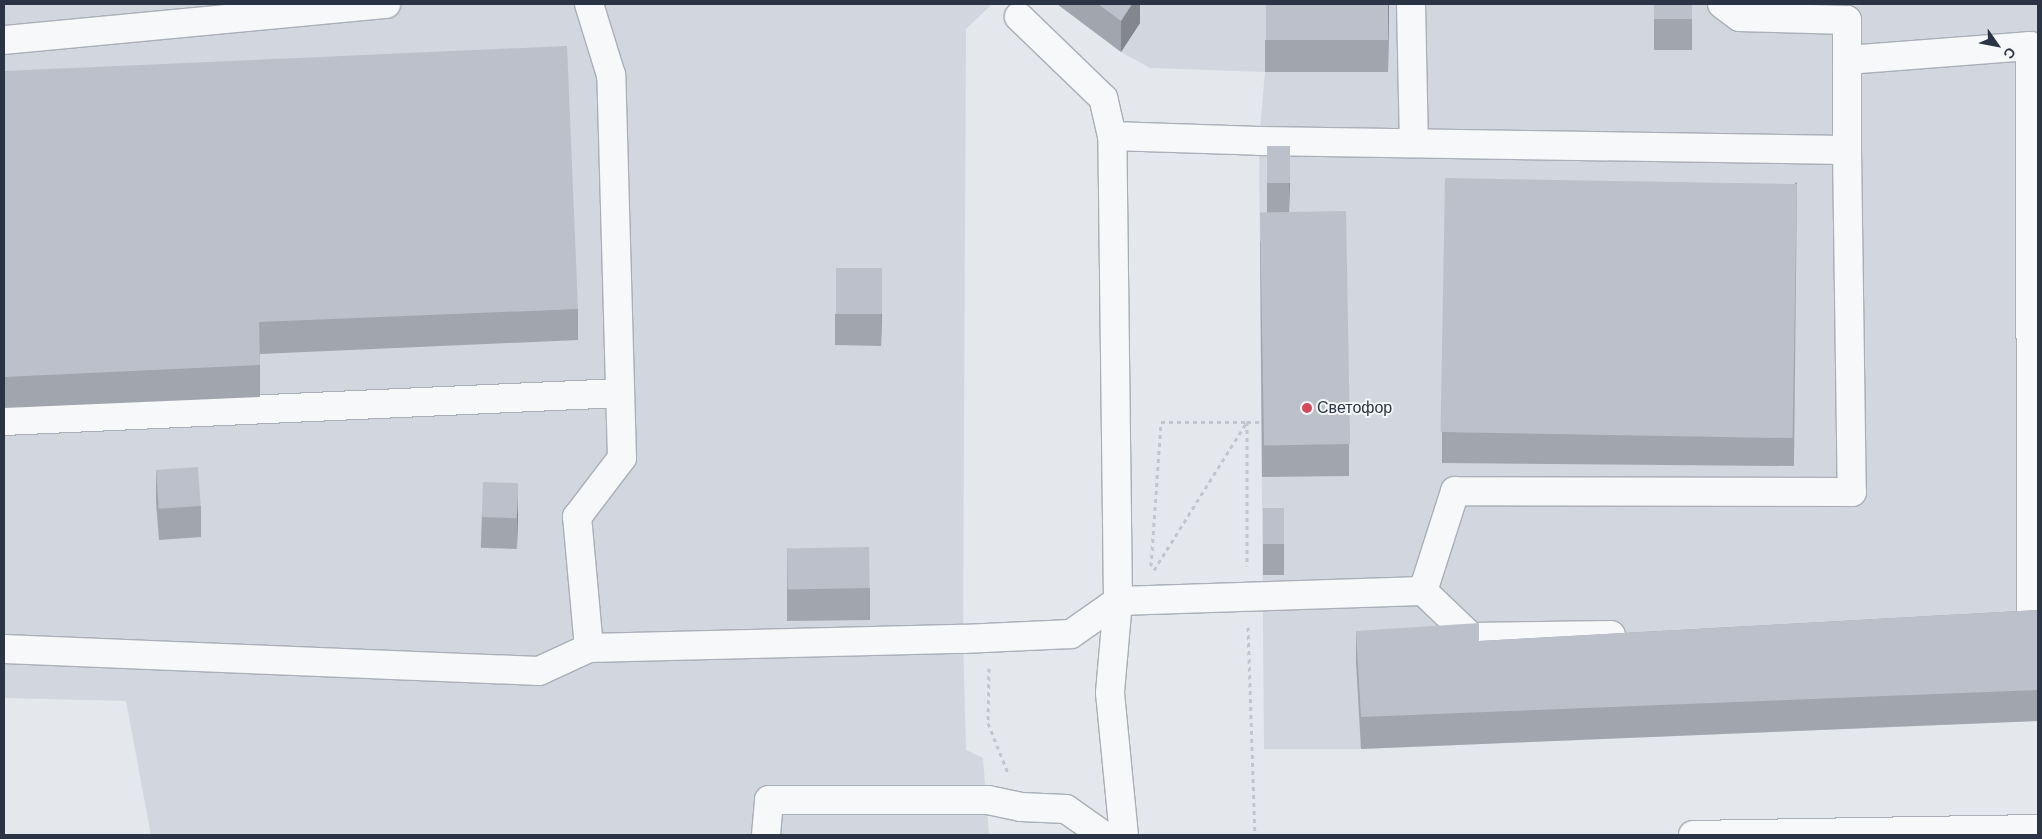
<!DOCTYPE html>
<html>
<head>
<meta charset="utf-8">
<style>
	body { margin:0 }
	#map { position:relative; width:2042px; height:839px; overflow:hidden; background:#e4e7ec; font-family:Helvetica,sans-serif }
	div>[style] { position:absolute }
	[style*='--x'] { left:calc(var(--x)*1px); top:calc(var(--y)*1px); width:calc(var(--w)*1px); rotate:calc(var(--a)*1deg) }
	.built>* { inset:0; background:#d2d6de }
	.path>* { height:3px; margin-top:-1.5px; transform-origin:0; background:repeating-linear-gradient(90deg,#c2c5cb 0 4px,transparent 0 8px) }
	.roads { filter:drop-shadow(1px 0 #a9aeb7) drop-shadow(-1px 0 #a9aeb7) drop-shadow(0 1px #a9aeb7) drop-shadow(0 -1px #a9aeb7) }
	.minor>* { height:28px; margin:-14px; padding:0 14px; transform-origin:14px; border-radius:14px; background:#f7f8fa }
	.wall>* { inset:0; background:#a1a5ae; transform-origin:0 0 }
	.shaded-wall>* { inset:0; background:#83868d }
	.building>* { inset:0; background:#bbc0ca; transform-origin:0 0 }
	.dots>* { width:14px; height:14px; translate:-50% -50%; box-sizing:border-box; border:2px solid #f4f6f9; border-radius:50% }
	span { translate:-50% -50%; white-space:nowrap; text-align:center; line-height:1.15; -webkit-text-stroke:4px #f4f6f9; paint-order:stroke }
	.poi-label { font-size:16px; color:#2b3445 }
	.left { translate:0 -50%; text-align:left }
	.frame { position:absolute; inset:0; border:5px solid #2b3445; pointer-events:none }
	.north { position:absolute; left:1972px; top:20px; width:50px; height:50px; -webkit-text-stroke:4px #f4f6f9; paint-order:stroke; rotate:123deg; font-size:14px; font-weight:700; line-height:20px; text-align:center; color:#2b3445 }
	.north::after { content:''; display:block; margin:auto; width:18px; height:22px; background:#2b3445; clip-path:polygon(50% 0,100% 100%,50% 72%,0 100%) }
</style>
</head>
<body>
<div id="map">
	<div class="built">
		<div style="clip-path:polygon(4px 4px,992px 4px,966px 29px,963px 639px,966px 750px,983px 758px,989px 835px,151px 835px,126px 701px,4px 698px)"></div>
		<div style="clip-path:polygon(1057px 4px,2038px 4px,2038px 721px,1361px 749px,1264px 749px,1259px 141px,1265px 72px,1150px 68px,1121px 52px)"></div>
	</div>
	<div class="path">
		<div style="--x:1151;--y:566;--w:144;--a:-86"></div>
		<div style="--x:1161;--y:422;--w:86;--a:0"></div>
		<div style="--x:1247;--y:422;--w:144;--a:90"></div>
		<div style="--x:1154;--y:570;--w:175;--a:-57.9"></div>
		<div style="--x:1247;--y:422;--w:15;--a:0"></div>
		<div style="--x:1248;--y:627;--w:208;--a:88.1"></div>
		<div style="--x:989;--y:668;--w:55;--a:91"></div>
		<div style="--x:988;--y:723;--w:54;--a:68.2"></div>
	</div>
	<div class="roads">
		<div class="minor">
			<div style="--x:1411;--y:4;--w:139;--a:88.8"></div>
			<div style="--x:1722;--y:4;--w:21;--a:37"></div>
			<div style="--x:1739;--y:17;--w:108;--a:1.6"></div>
			<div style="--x:1847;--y:20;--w:130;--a:90"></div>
			<div style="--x:4;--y:40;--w:384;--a:-5.4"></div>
			<div style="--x:1848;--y:60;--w:183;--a:-4.4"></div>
			<div style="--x:2030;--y:46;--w:582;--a:89.9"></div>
			<div style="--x:2031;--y:628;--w:19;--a:177"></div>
			<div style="--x:1112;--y:136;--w:147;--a:1.9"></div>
			<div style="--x:1259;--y:141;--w:588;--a:0.88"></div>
			<div style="--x:1847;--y:150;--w:342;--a:89.2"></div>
			<div style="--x:1852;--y:492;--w:397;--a:-179.9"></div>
			<div style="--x:1455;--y:491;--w:105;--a:107.7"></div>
			<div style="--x:1423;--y:591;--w:305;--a:178.1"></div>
			<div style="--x:1118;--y:601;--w:92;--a:95"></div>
			<div style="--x:1110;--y:693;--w:143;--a:84.4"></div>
			<div style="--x:4;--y:421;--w:617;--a:-2.6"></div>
			<div style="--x:1423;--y:591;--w:66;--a:43.8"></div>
			<div style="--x:1471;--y:637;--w:140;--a:-0.8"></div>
			<div style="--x:589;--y:648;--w:132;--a:-95.2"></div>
			<div style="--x:577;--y:517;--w:74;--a:-52.7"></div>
			<div style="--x:622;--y:458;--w:383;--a:-91.6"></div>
			<div style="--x:611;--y:75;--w:74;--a:-107.2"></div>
			<div style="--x:4;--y:649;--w:535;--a:2.35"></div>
			<div style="--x:539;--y:671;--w:55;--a:-24.7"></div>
			<div style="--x:589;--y:648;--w:374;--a:-1.4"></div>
			<div style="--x:963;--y:639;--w:108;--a:-2.7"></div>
			<div style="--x:1071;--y:634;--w:57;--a:-35.1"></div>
			<div style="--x:1118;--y:601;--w:465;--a:-90.7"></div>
			<div style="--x:1112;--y:136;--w:39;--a:-103"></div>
			<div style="--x:1103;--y:98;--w:117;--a:-136"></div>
			<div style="--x:766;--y:835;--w:35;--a:-85"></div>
			<div style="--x:769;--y:800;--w:219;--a:0"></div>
			<div style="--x:988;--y:800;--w:34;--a:12"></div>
			<div style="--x:1021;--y:807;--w:45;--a:2.5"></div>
			<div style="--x:1066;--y:809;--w:45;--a:35.1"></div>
			<div style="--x:1693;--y:835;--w:345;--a:-1"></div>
		</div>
	</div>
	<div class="wall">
		<div style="clip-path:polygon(1057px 4px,1140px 4px,1140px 23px,1121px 52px)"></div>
		<div style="clip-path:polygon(1389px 4px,1388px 72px,1265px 72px,1265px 40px)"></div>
		<div style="left:1654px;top:4px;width:38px;height:46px"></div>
		<div style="clip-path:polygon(4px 71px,578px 309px,578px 340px,260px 354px,260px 397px,4px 408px)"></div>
		<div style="clip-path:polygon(1267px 146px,1290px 146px,1289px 211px,1349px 444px,1349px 476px,1262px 477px,1260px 243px,1267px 212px)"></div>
		<div style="clip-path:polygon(1797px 182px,1794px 466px,1442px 463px,1442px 432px)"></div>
		<div style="clip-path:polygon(882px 300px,881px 346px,835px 345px,835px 314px)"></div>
		<div style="clip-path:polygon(156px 470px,201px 506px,201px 537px,159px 540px,156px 502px)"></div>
		<div style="left:1263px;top:508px;width:21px;height:67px"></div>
		<div style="left:518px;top:514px;width:35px;height:36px;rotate:92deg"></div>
		<div style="clip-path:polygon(787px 548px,870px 588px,870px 620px,787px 621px)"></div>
		<div style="clip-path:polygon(2038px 610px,2038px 721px,1361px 749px,1356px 662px,1356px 631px,1479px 641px)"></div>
	</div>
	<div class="shaded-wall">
		<div style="clip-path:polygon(1132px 4px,1140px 4px,1140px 23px,1121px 52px,1121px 21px)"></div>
		<div style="clip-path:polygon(1388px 4px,1389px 4px,1388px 72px)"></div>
		<div style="clip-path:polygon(1290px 146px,1290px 177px,1289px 214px,1289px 183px)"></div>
		<div style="clip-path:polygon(882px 268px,882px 300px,881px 346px,881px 314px)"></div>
		<div style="clip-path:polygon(518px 483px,518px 514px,517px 549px,517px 518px)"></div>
	</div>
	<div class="building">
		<div style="clip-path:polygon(1098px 4px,1132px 4px,1121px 21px)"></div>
		<div style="left:1266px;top:4px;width:122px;height:36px"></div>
		<div style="left:1654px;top:4px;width:38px;height:15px"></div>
		<div style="clip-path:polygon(567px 46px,578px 309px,259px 322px,260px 365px,4px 377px,4px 71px)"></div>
		<div style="left:1267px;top:146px;width:23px;height:37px"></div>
		<div style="left:1445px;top:178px;width:352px;height:254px;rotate:1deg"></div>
		<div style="left:1346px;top:211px;width:233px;height:86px;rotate:89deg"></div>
		<div style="left:836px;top:268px;width:46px;height:46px"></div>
		<div style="left:198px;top:467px;width:39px;height:42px;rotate:86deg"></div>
		<div style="left:483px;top:482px;width:35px;height:35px;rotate:2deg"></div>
		<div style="left:1263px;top:508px;width:21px;height:36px"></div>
		<div style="left:869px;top:547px;width:41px;height:82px;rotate:89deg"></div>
		<div style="clip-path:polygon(2038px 610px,2038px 690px,1361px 717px,1356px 631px,1479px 623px,1479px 641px)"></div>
	</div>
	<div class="dots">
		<div style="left:1307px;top:408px;background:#d1495b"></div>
	</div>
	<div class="poi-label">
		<span class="left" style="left:1317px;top:408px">Светофор</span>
	</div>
	<div class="frame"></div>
	<div class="north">С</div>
</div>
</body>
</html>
